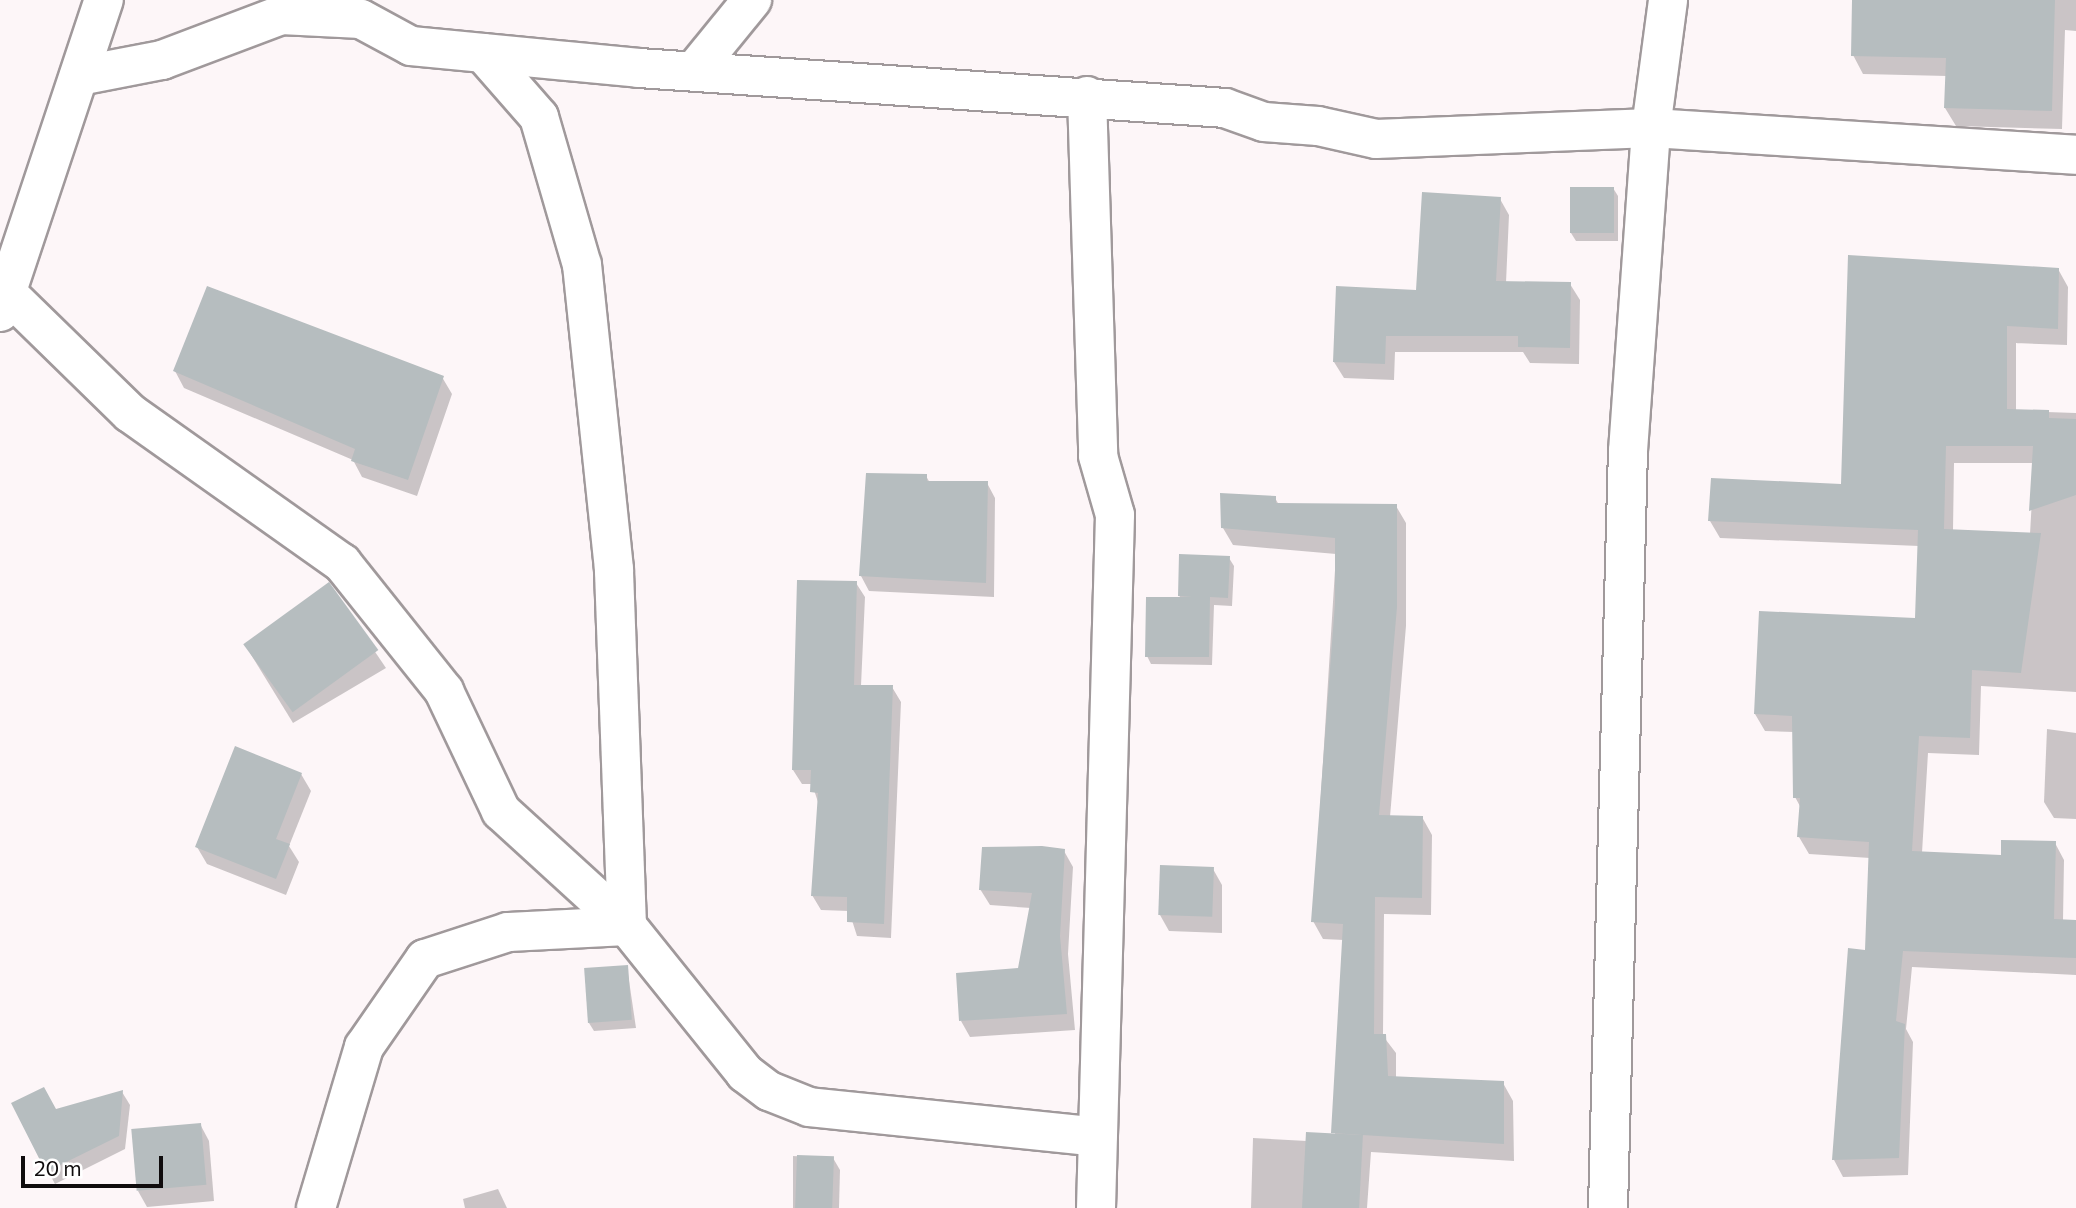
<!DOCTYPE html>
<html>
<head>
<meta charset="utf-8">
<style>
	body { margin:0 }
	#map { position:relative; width:2076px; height:1208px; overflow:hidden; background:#fdf6f8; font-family:Commissioner,sans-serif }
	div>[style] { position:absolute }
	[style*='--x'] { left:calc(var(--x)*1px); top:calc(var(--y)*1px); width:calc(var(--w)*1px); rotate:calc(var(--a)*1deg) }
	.shadow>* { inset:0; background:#0003 }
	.building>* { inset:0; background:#b6bdbf; transform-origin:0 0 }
	.roads { filter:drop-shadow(2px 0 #a0999b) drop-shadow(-2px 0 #a0999b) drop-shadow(0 2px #a0999b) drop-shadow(0 -2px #a0999b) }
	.street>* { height:38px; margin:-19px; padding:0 19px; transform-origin:19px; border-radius:19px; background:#fff }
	span { translate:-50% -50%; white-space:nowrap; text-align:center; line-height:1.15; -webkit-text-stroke:7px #fff; paint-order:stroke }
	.scale { position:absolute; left:21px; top:1156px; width:142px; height:32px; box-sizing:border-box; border:4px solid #0f0c0d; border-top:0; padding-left:9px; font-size:21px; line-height:24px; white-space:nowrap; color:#0f0c0d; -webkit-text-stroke:5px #fff; paint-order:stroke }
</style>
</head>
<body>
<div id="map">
	<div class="shadow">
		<div style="clip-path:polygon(1854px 0,2076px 0,2076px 31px,2065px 30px,2062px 129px,1956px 126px,1945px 108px,1947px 76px,1863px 74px,1853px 55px)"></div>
		<div style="clip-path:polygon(1613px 188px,1618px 196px,1618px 241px,1576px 241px,1571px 233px)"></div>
		<div style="clip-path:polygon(1500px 199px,1509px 215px,1506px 283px,1570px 284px,1580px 300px,1579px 364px,1530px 363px,1523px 352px,1395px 352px,1394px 380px,1344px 378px,1334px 362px,1417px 292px)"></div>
		<div style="clip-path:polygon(evenodd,2058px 269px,2068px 287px,2067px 345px,2016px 343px,2016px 411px,2076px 413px,2076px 692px,1981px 686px,1979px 755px,1928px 753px,1922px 853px,2003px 857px,2055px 843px,2064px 860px,2063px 921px,2076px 922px,2076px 975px,1912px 967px,1906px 1029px,1913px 1042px,1908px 1175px,1843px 1177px,1834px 1160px,1866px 951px,1870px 858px,1809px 854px,1799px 837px,1801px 808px,1795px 797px,1794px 732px,1765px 731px,1755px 714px,1917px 620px,1919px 546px,1720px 538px,1710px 521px,1842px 486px,2058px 269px,1954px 463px,2034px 463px,2030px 534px,1953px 531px,1954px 463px)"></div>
		<div style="clip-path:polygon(175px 371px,442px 377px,452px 394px,417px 496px,362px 477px,353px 460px,184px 388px)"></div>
		<div style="clip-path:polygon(926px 476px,930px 483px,987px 483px,995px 498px,994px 597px,869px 591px,861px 576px)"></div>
		<div style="clip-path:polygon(1275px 498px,1279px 505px,1396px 506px,1406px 523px,1406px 626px,1390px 817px,1422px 817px,1432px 835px,1431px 915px,1384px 914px,1383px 1036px,1396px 1053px,1396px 1078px,1503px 1083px,1513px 1101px,1514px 1161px,1371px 1152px,1367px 1208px,1251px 1208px,1253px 1138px,1307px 1141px,1335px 1135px,1344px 940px,1323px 939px,1313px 921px,1336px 554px,1233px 545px,1223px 528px)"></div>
		<div style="clip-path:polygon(1229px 558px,1234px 566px,1232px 606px,1214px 605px,1212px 665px,1151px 664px,1147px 656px,1180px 596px)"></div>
		<div style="clip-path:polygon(856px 583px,865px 597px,861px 686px,892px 687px,901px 702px,891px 938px,857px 936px,849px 911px,821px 910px,812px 895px,819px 805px,812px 784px,802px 784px,793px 770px)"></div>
		<div style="clip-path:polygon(329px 584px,386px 668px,293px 723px,250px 653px)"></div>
		<div style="clip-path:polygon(2047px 729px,2076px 733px,2076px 819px,2054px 818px,2044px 802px)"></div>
		<div style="clip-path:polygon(301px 774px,311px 791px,289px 846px,299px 862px,286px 895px,207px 864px,197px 847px)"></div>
		<div style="clip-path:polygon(1064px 851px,1073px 867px,1068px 954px,1075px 1030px,970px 1037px,961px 1021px,1019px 970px,1031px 908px,990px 905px,980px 889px)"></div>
		<div style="clip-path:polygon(1213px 869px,1222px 885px,1222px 933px,1169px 931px,1160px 915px)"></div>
		<div style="clip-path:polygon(627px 967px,636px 1028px,594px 1031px,589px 1023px)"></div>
		<div style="clip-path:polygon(122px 1092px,130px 1105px,125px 1149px,55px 1184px,48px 1171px,55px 1111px)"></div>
		<div style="clip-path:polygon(200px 1124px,209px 1141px,214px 1201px,147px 1207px,138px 1191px)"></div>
		<div style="clip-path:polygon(793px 1156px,833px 1158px,840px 1170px,839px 1208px,793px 1208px)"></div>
		<div style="clip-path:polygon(498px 1189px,507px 1208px,465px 1208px,463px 1199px)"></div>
	</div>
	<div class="building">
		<div style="clip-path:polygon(1852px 0,2055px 0,2052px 111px,1944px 108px,1946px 58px,1851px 56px)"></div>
		<div style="left:1570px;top:187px;width:44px;height:46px"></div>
		<div style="clip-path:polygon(1422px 192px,1501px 197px,1496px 281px,1571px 282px,1570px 348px,1518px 347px,1518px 336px,1386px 336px,1385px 364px,1333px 362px,1336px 286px,1416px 290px)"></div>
		<div style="clip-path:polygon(1848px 255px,2059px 268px,2058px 329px,2007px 326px,2007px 409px,2049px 410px,2049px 418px,2076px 419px,2076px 495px,2029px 511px,2033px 446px,1946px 446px,1944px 529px,2041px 533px,2021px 673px,1972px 670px,1970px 738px,1919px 736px,1912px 851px,2001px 855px,2001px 840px,2056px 841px,2054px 919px,2076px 920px,2076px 958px,1903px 951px,1896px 1021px,1905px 1024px,1899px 1158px,1832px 1160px,1848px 948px,1865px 950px,1869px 842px,1797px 837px,1800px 798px,1793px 798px,1792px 716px,1754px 714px,1759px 611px,1915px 618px,1918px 530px,1708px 521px,1711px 478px,1841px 484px)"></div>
		<div style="clip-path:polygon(207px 286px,444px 376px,408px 480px,351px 461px,355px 449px,173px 371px)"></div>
		<div style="clip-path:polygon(866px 473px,927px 474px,927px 481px,988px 481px,986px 583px,859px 576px)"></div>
		<div style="clip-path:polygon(1220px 493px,1276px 496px,1276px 503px,1397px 504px,1397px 607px,1379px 815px,1423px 816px,1422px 898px,1375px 897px,1374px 1034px,1386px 1034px,1388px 1076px,1504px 1081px,1504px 1144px,1331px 1133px,1343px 924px,1311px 922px,1335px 603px,1335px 538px,1221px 528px)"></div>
		<div style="clip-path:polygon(1179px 554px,1230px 556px,1228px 598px,1210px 597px,1209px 657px,1145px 657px,1146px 597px,1192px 597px,1178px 596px)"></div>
		<div style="clip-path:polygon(797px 580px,857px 581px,854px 685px,893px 685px,884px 924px,847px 922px,847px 897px,811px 896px,818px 793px,810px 792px,811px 770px,792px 770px)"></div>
		<div style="left:329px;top:582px;width:84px;height:106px;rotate:54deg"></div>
		<div style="clip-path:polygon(235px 746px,302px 773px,276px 839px,290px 844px,276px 879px,195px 847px)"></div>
		<div style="clip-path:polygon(1042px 846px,1065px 849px,1060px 936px,1067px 1014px,959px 1021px,956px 973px,1018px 968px,1032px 893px,979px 890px,982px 847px)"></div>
		<div style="left:1160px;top:865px;width:54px;height:50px;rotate:2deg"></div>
		<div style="left:628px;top:965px;width:55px;height:44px;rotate:86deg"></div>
		<div style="clip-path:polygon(44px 1087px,56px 1109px,123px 1090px,119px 1136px,46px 1172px,11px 1103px)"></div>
		<div style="left:201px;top:1123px;width:62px;height:70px;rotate:85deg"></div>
		<div style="left:1306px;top:1132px;width:57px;height:76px;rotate:3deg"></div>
		<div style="left:797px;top:1155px;width:37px;height:53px;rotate:2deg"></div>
	</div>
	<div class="roads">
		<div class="street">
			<div style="--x:694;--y:71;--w:92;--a:-50.8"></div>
			<div style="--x:79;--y:76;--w:85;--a:-10.9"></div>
			<div style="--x:162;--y:60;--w:127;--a:-20.7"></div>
			<div style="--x:281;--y:15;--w:80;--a:2.9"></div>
			<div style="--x:361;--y:19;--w:57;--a:28.4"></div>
			<div style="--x:411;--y:46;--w:229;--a:5.5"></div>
			<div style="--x:639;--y:68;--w:587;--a:3.9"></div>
			<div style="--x:1225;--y:108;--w:41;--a:19.7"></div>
			<div style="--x:1264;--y:122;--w:54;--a:4.2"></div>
			<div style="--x:1318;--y:126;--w:59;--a:12.6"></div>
			<div style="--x:1376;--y:139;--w:275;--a:-2.3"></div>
			<div style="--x:1651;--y:128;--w:426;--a:3.6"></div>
			<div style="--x:1087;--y:96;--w:360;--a:88.2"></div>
			<div style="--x:1098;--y:456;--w:61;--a:73.9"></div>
			<div style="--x:1115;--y:515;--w:693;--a:91.57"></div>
			<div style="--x:0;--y:297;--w:8;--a:-30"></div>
			<div style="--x:7;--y:293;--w:172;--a:44.3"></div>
			<div style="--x:130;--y:413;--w:260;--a:35.3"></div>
			<div style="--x:342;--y:563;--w:164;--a:51.4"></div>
			<div style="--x:444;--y:691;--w:133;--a:64.6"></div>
			<div style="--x:501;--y:811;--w:171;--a:42.4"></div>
			<div style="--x:627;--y:926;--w:189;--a:51.2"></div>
			<div style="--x:745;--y:1073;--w:30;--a:37"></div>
			<div style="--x:769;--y:1091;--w:43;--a:21.8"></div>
			<div style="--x:809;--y:1107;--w:290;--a:5.9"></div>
			<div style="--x:0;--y:312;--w:329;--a:-71.6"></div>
			<div style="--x:316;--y:1208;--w:168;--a:-73.4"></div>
			<div style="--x:364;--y:1047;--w:107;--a:-55.3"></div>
			<div style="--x:425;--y:959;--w:87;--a:-18"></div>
			<div style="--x:508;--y:932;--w:119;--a:-2.9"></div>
			<div style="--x:627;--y:926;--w:357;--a:-92.1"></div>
			<div style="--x:614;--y:569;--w:306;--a:-96"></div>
			<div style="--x:582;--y:265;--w:154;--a:-106.2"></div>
			<div style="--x:539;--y:117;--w:85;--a:-131.2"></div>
			<div style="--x:1608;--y:1208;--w:757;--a:-88.49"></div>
			<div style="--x:1628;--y:451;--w:324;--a:-85.9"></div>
			<div style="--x:1651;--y:128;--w:129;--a:-82.4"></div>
		</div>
	</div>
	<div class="scale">20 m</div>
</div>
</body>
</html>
